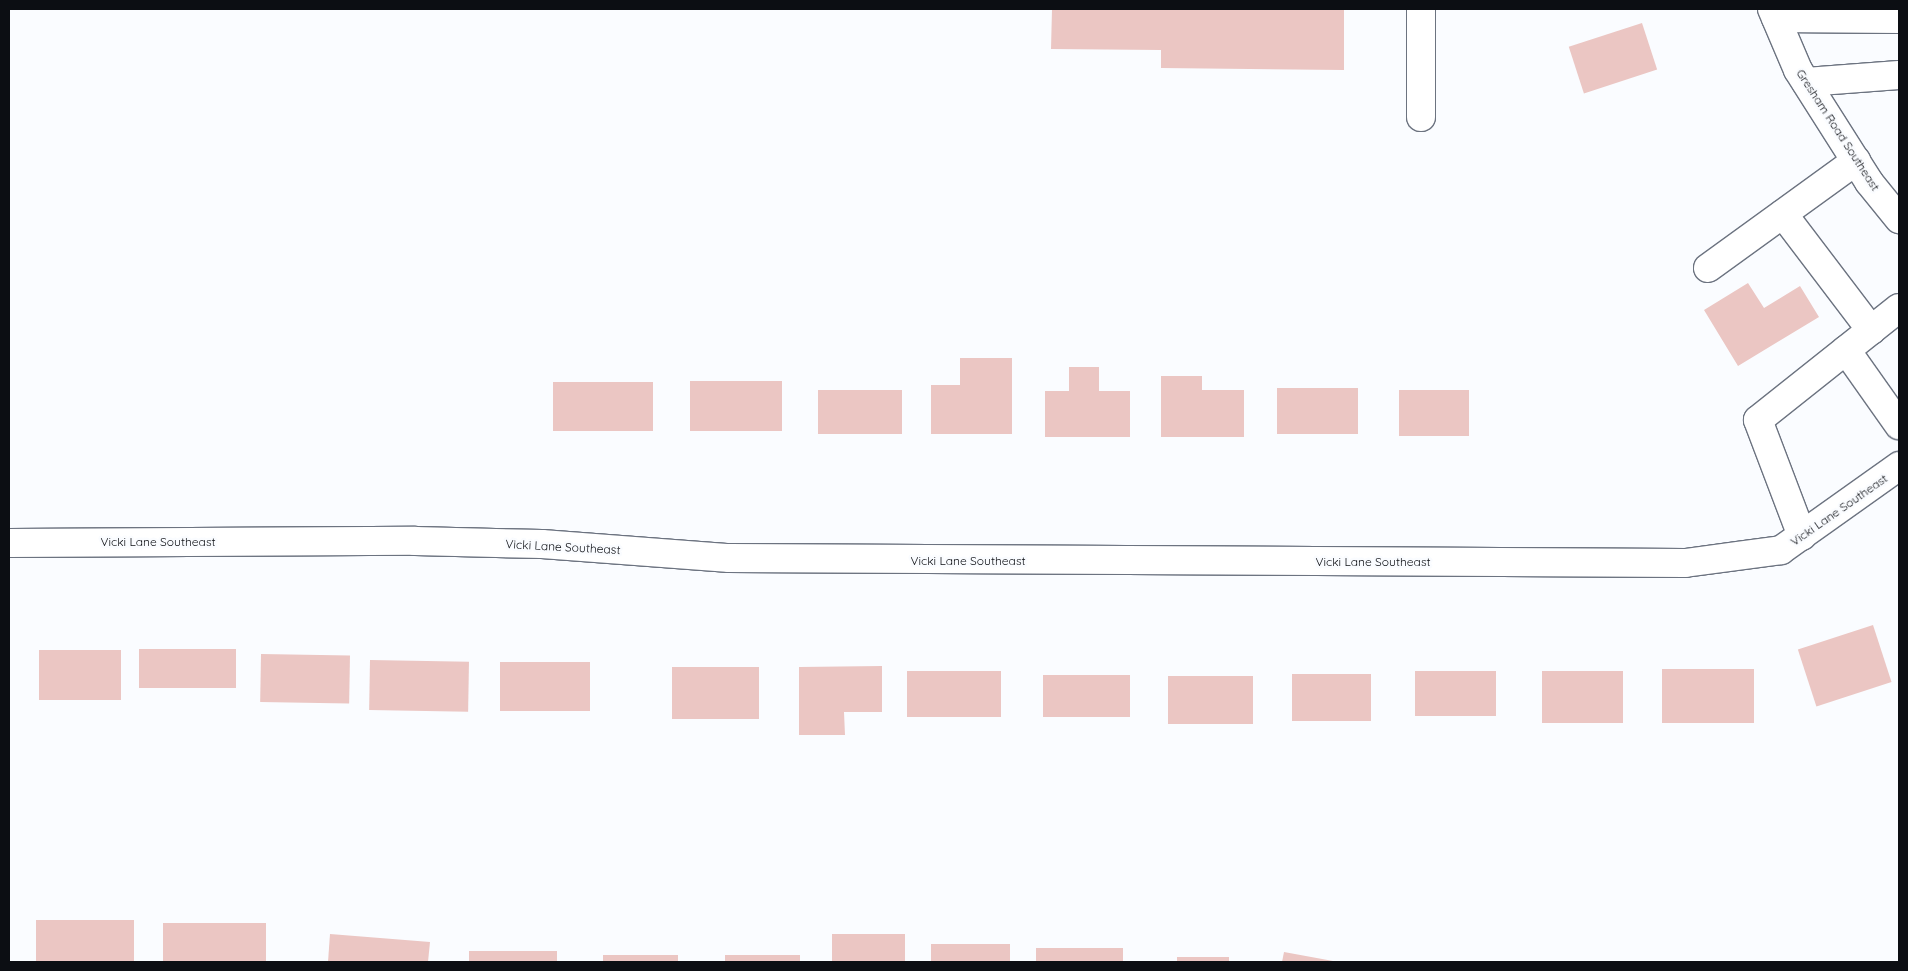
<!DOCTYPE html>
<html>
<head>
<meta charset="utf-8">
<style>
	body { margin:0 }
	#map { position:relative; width:1908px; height:971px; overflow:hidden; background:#fafcff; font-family:Quicksand,sans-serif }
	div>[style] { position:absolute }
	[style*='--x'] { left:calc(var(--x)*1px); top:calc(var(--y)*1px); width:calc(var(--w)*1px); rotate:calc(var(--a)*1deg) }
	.building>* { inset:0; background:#ebc6c3; transform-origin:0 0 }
	.roads { filter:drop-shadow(1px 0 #6c7380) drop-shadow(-1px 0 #6c7380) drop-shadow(0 1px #6c7380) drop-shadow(0 -1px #6c7380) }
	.minor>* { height:28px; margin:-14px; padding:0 14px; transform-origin:14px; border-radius:14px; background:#fff }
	span { translate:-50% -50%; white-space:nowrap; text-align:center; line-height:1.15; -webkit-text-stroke:5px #fafcff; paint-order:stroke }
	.street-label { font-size:12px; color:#0c0e13 }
	.frame { position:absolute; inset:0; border:10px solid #0c0e13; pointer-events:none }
</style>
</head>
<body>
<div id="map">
	<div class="building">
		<div style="clip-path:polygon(1052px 9px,1344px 9px,1344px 70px,1161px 68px,1161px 50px,1051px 49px)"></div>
		<div style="left:1642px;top:23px;width:49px;height:77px;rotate:72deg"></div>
		<div style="clip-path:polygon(1748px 283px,1764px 308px,1800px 286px,1819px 317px,1738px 366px,1704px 310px)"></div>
		<div style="clip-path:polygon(960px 358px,1012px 358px,1012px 434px,931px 434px,931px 385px,960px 385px)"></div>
		<div style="clip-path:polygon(1069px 367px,1099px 367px,1099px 391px,1130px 391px,1130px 437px,1045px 437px,1045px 391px,1069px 391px)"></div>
		<div style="clip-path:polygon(1161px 376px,1202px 376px,1202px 390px,1244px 390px,1244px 437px,1161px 437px)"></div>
		<div style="left:690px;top:381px;width:92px;height:50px"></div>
		<div style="left:553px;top:382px;width:100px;height:49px"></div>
		<div style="left:1277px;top:388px;width:81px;height:46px"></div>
		<div style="left:818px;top:390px;width:84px;height:44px"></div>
		<div style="left:1399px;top:390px;width:70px;height:46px"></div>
		<div style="left:1873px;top:625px;width:60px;height:79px;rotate:72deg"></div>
		<div style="left:139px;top:649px;width:97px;height:39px"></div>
		<div style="left:39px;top:650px;width:82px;height:50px"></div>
		<div style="left:261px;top:654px;width:89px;height:48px;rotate:1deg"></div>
		<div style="left:370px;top:660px;width:99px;height:50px;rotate:1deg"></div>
		<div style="left:500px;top:662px;width:90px;height:49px"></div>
		<div style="clip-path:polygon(882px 666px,882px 712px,844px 712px,845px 735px,799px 735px,799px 667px)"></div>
		<div style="left:672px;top:667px;width:87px;height:52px"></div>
		<div style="left:1662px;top:669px;width:92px;height:54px"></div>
		<div style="left:907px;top:671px;width:94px;height:46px"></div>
		<div style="left:1415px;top:671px;width:81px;height:45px"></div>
		<div style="left:1542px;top:671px;width:81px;height:52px"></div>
		<div style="left:1292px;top:674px;width:79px;height:47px"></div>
		<div style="left:1043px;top:675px;width:87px;height:42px"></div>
		<div style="left:1168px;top:676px;width:85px;height:48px"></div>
		<div style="left:36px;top:920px;width:98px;height:42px"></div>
		<div style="left:163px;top:923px;width:103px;height:39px"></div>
		<div style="clip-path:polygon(330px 934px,430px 942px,428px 962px,328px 962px)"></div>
		<div style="left:832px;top:934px;width:73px;height:28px"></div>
		<div style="left:931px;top:944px;width:79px;height:18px"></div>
		<div style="left:1036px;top:948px;width:87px;height:14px"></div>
		<div style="left:469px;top:951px;width:88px;height:11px"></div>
		<div style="clip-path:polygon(1284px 952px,1333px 961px,1333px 962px,1282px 962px)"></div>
		<div style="left:603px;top:955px;width:75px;height:7px"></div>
		<div style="left:725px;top:955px;width:75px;height:7px"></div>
		<div style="left:1177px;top:957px;width:52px;height:5px"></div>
	</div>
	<div class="roads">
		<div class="minor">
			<div style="--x:1772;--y:9;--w:66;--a:66.9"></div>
			<div style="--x:1798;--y:70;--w:133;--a:57.6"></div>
			<div style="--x:1869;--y:182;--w:48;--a:51"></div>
			<div style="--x:1776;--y:18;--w:123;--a:0.5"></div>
			<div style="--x:1806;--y:82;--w:93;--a:-4.3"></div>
			<div style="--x:1421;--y:117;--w:108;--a:-90"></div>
			<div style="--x:1783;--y:214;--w:146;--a:52.8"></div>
			<div style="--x:1708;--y:268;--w:183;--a:-35.9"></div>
			<div style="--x:1846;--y:350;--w:92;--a:54.8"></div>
			<div style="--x:1802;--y:536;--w:124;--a:-110.8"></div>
			<div style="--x:1758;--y:420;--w:180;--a:-38.5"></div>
			<div style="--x:9;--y:543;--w:406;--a:-0.3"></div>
			<div style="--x:415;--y:541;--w:127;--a:1.4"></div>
			<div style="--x:542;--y:544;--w:188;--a:4.3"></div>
			<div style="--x:729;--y:558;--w:956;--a:0.3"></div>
			<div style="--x:1685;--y:563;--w:97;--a:-7.7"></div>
			<div style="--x:1781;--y:550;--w:145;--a:-35.4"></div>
		</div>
	</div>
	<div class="street-label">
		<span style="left:1838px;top:130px;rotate:57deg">Gresham Road Southeast</span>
		<span style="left:1839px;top:510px;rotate:-35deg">Vicki Lane Southeast</span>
		<span style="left:158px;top:542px">Vicki Lane Southeast</span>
		<span style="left:563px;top:547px;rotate:3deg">Vicki Lane Southeast</span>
		<span style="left:968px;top:561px">Vicki Lane Southeast</span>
		<span style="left:1373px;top:562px">Vicki Lane Southeast</span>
	</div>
	<div class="frame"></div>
</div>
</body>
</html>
